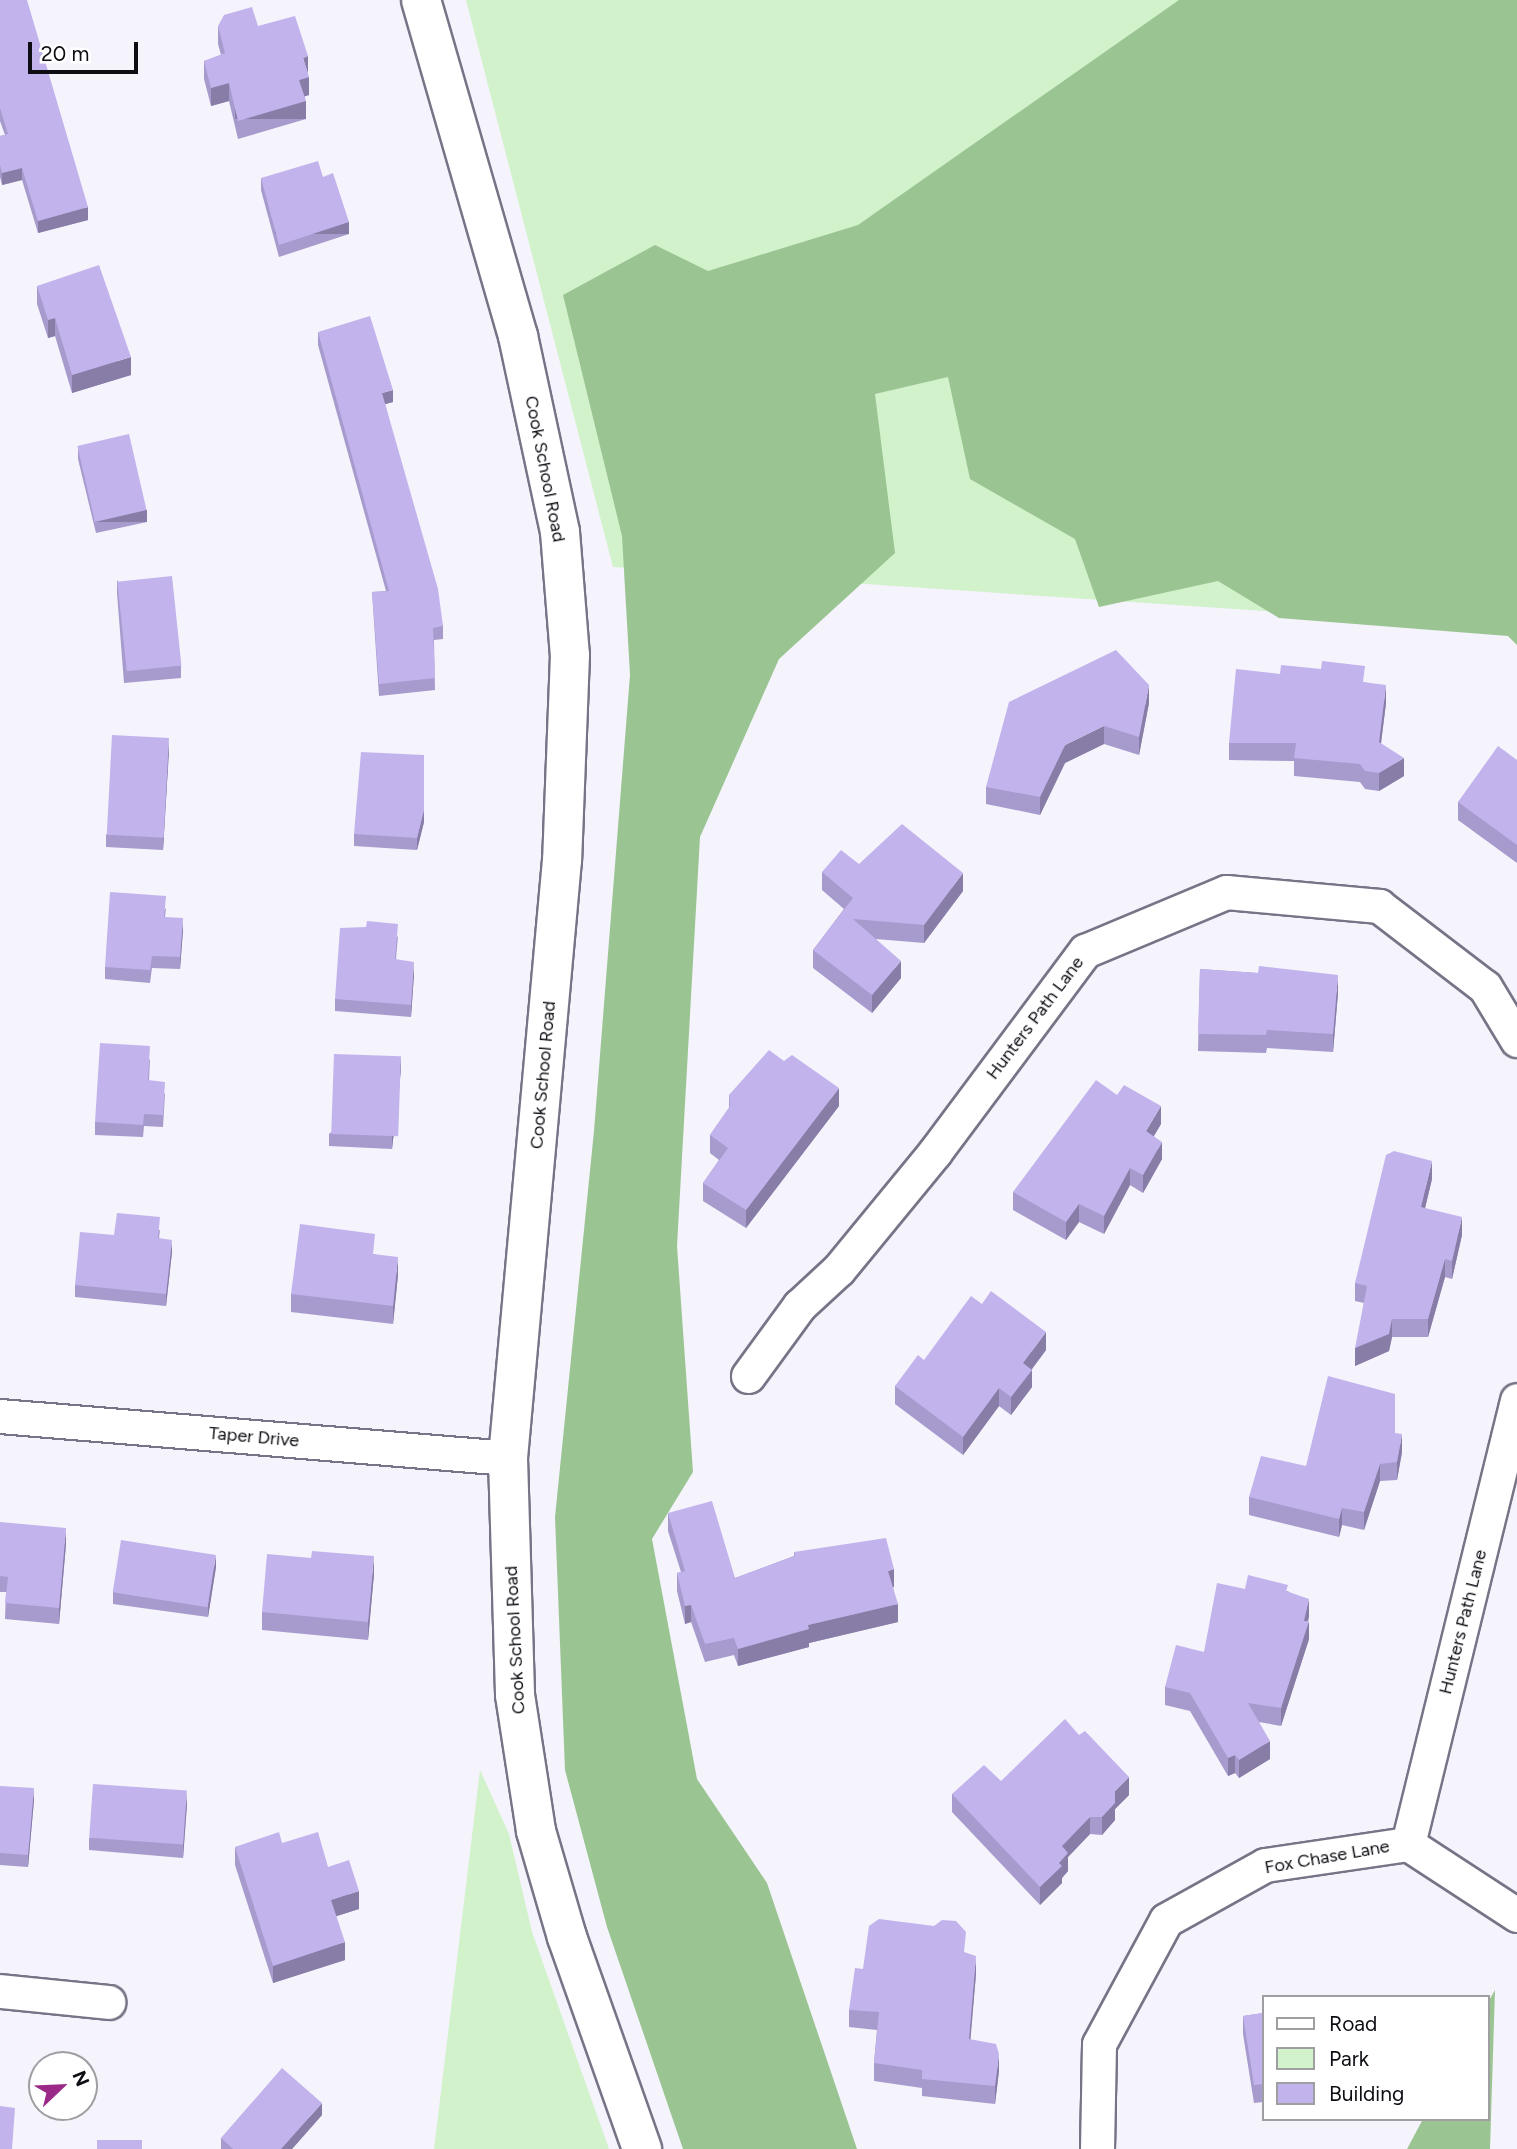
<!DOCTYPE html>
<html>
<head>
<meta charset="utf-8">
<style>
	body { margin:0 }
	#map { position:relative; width:1517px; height:2149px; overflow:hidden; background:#f5f3fc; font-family:Figtree,sans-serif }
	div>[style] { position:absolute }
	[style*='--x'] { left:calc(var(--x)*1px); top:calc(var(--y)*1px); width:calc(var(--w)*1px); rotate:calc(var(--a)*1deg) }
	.green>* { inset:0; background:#d1f2cb }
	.forest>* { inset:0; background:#9ac492 }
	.roads { filter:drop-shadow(2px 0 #787386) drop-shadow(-2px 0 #787386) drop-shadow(0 2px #787386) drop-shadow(0 -2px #787386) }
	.minor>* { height:33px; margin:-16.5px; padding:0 16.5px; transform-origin:16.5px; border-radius:16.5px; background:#fff }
	.tertiary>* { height:38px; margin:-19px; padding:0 19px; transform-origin:19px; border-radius:19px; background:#fff }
	.wall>* { inset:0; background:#a79acc }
	.shaded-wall>* { inset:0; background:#887da6; transform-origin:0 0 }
	.building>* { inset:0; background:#c2b3ed; transform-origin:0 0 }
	span { translate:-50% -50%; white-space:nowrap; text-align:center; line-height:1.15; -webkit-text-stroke:5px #fff; paint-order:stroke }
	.street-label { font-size:18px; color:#0e0d14 }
	.legend { position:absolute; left:1262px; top:1995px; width:228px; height:126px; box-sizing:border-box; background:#fff; border:2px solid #9f9ea1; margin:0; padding:9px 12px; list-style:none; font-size:21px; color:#0e0d14 }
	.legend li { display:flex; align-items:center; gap:14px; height:35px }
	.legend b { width:35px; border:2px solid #9f9ea1 }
	.north { position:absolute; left:28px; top:2051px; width:70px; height:70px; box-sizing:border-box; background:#fff; border:2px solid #9f9ea1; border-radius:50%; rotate:67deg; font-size:19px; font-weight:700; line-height:28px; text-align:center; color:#0e0d14 }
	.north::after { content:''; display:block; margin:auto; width:24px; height:32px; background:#9a2988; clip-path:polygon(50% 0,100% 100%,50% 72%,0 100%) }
	.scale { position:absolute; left:28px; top:42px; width:110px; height:32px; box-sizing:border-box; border:4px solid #0e0d14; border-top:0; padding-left:9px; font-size:21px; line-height:24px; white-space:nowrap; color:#0e0d14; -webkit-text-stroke:5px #fff; paint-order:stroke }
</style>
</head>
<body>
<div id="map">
	<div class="green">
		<div style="clip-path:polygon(466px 0,1517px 0,1517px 628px,613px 567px)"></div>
		<div style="clip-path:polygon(480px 1770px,509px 1834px,532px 1932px,609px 2149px,434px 2149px)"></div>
	</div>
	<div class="forest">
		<div style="clip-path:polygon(1179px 0,1517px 0,1517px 645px,1508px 636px,1279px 618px,1218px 581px,1099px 607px,1075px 539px,970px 479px,948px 377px,875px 394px,895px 553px,779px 659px,700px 837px,677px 1246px,693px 1472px,652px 1539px,697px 1779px,767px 1883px,857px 2149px,683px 2149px,607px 1927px,565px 1770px,555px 1517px,594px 1131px,630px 675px,622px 536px,563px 295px,655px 245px,708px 271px,858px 225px)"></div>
		<div style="clip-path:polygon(1495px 1990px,1490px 2149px,1407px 2149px,1423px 2119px,1487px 2119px,1487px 2004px)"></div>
	</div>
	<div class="roads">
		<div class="minor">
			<div style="--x:748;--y:1376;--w:87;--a:-53.9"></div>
			<div style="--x:799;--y:1306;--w:54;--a:-42.8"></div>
			<div style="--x:839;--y:1269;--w:151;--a:-50.6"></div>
			<div style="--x:935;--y:1152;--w:251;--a:-53.3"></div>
			<div style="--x:1085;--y:951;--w:153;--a:-22.7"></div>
			<div style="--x:1226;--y:892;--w:154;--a:5.2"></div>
			<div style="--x:1379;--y:906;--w:133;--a:37.4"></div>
			<div style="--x:1485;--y:987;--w:62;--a:58.9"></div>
			<div style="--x:0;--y:1416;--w:510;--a:4.73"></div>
			<div style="--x:1408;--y:1844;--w:457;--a:-76.2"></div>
			<div style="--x:0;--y:1991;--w:109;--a:5.8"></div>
			<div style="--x:1097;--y:2149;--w:105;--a:-88.9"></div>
			<div style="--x:1099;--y:2044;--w:141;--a:-61.6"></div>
			<div style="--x:1166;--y:1920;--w:113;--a:-29.1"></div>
			<div style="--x:1265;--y:1865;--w:145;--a:-8.4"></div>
			<div style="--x:1408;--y:1844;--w:130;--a:33.1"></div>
		</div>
		<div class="tertiary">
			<div style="--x:421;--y:0;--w:350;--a:73.9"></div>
			<div style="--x:518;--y:336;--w:200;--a:77.9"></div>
			<div style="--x:560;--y:532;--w:123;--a:85.4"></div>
			<div style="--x:570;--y:655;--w:205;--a:92.2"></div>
			<div style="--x:562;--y:860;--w:600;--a:95.16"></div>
			<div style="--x:508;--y:1458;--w:237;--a:88.3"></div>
			<div style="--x:515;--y:1695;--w:138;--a:81.2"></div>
			<div style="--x:536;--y:1831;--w:110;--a:73.7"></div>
			<div style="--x:567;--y:1937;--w:225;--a:70.5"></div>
		</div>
	</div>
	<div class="wall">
		<div style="clip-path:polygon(0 0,88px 220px,38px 233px,22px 180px,2px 185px,0 177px,0 136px,5px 135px,0 121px)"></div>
		<div style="clip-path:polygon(218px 26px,258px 26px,308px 74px,309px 95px,305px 96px,306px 119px,238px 139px,229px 101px,211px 106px,204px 79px,204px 61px,221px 55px,218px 44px)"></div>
		<div style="clip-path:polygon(323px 177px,349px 234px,279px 257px,261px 190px,261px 178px)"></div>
		<div style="clip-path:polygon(37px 286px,131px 375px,72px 393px,55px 336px,48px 338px,37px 304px)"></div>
		<div style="clip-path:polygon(318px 332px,393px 402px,385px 404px,443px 626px,443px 639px,434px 640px,435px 690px,379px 696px,372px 592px,386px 591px,318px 345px)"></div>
		<div style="clip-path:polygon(78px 447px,147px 522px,96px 533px,78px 459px)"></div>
		<div style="clip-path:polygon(117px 580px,181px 666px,181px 678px,124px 683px,117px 593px)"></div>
		<div style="clip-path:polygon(1365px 682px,1386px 703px,1381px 743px,1404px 776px,1379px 791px,1365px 789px,1360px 782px,1294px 776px,1294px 761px,1229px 760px,1229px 743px)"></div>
		<div style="clip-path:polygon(1149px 703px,1139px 755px,1104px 744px,1065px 763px,1040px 815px,986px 804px,986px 787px)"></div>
		<div style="clip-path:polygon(169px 750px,163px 850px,106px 847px,106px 835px)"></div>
		<div style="clip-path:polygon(424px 755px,424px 822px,417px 850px,354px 846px,354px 834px)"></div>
		<div style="clip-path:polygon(1517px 760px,1517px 863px,1458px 820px,1458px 802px)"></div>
		<div style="clip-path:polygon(859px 864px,963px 891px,924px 943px,876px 939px,901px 978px,872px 1013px,813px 968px,813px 950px,844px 909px,822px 890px,822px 872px)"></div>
		<div style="clip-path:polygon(166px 908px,165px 917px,183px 930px,180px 969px,152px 968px,150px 983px,105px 979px,105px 967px)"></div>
		<div style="clip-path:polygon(398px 936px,396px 959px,414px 974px,411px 1017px,335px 1011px,335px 999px)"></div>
		<div style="clip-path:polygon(1200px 969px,1258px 973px,1338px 993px,1333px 1052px,1267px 1048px,1266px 1053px,1198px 1051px)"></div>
		<div style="clip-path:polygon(150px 1059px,149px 1081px,165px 1094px,163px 1127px,144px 1126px,143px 1137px,95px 1135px,95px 1122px)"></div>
		<div style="clip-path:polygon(784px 1061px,839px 1106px,746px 1228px,703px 1201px,703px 1183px,719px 1160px,710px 1153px,710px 1135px,729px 1108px,729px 1095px)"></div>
		<div style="clip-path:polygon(401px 1069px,392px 1149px,329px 1146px,329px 1134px)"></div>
		<div style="clip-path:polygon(1161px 1124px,1154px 1136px,1162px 1159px,1143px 1193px,1130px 1185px,1104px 1234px,1079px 1222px,1066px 1240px,1013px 1210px,1013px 1192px)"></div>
		<div style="clip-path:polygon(1432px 1179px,1425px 1208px,1462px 1235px,1452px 1279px,1445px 1277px,1428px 1337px,1392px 1337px,1389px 1351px,1355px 1366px,1364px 1303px,1355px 1301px,1355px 1283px)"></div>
		<div style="clip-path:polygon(160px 1230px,159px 1238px,172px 1252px,166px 1306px,75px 1297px,75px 1285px,114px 1235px)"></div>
		<div style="clip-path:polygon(375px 1254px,398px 1275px,393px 1324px,291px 1312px,291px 1294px)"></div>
		<div style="clip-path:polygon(1046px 1350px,1032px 1369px,1032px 1387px,1011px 1415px,999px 1406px,963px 1455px,895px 1404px,895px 1386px,924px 1360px)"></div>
		<div style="clip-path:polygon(1395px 1433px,1402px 1452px,1397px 1480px,1380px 1481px,1364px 1530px,1342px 1525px,1339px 1537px,1249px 1515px,1249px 1497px,1306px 1466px)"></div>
		<div style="clip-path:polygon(668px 1513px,735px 1578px,794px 1556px,794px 1552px,894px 1587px,893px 1587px,898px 1622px,809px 1643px,809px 1647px,738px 1666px,734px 1655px,705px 1662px,691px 1622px,685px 1624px,677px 1591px,677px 1573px,681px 1572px,668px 1531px)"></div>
		<div style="clip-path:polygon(0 1522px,66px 1544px,59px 1624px,5px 1619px,6px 1592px,0 1592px)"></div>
		<div style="clip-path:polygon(216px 1567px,208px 1617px,113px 1604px,113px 1592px)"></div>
		<div style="clip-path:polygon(374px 1574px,368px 1640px,262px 1630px,262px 1612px)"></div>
		<div style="clip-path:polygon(1245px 1589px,1288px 1591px,1309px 1616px,1308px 1621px,1309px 1639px,1281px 1726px,1259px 1722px,1270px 1759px,1239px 1778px,1235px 1773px,1228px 1776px,1190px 1711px,1165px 1705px,1165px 1687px,1204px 1652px)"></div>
		<div style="clip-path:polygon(1001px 1781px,1129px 1795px,1115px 1809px,1115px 1820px,1102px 1835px,1090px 1834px,1068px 1857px,1068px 1871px,1062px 1878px,1062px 1883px,1040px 1905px,952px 1812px,952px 1794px)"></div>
		<div style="clip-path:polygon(0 1786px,34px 1800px,28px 1867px,0 1865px)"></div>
		<div style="clip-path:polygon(187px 1804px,183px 1858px,89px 1850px,89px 1838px)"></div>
		<div style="clip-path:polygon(282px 1843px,328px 1867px,359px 1909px,336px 1916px,345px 1960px,273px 1983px,235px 1865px,235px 1847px)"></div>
		<div style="clip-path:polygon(966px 1953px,976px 1974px,970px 2039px,999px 2071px,995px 2104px,922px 2096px,922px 2088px,874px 2081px,874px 2063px,877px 2030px,849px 2027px,849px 2010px,863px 1969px)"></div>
		<div style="clip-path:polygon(1263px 2013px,1263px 2102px,1254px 2103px,1243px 2034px,1243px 2016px)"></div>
		<div style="clip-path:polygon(322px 2115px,292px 2149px,221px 2149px,221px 2138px)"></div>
	</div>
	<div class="shaded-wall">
		<div style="clip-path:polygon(308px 56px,308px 74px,303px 58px)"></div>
		<div style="clip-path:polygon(309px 77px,309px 95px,299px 98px,299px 80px)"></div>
		<div style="clip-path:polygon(229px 83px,229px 101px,211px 106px,211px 88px)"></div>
		<div style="left:306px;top:101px;width:18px;height:71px;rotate:90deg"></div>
		<div style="clip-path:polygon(22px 168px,22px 180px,2px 185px,2px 173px)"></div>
		<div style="clip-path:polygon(88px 207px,88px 220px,38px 233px,38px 221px)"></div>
		<div style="left:349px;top:222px;width:12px;height:74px;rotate:90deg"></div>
		<div style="clip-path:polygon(55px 318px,55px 336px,48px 338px,48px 320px)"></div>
		<div style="clip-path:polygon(131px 357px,131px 375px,72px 393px,72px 375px)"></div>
		<div style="clip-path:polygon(393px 390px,393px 402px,382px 405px,382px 393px)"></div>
		<div style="left:147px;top:510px;width:12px;height:52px;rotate:90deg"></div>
		<div style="clip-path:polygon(1149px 685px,1149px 703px,1139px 755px,1139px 737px)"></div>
		<div style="clip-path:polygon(1386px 685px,1386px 703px,1379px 759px,1379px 742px)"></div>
		<div style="clip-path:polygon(1104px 726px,1104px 744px,1065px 763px,1040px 815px,1040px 797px,1065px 745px)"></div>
		<div style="clip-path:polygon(169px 738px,169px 750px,163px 850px,163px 838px)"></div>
		<div style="clip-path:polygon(1404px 758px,1404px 776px,1379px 791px,1379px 773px)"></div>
		<div style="clip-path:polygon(424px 810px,424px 822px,417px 850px,417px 838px)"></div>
		<div style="clip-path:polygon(963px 873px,963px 891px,924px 943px,924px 925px)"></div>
		<div style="clip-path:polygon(183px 918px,183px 930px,180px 969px,180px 957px)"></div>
		<div style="clip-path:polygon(901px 961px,901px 978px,872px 1013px,872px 995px)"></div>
		<div style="clip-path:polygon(414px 962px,414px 974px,411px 1017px,411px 1005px)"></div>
		<div style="clip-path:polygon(1338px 975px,1338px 993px,1333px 1052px,1333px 1034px)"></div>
		<div style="clip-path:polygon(401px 1056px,401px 1069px,392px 1149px,392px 1136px)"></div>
		<div style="clip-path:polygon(839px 1088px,839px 1106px,746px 1228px,746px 1210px)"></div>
		<div style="clip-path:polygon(1161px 1106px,1161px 1124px,1146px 1149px,1146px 1131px)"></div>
		<div style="clip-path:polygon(1162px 1142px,1162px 1159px,1143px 1193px,1143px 1175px)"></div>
		<div style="clip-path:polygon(1432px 1161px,1432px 1179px,1421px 1225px,1421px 1207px)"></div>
		<div style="clip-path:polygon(1130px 1168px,1130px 1185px,1104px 1234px,1104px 1216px)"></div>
		<div style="clip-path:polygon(1079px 1204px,1079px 1222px,1066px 1240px,1066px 1222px)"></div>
		<div style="clip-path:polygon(1462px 1217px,1462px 1235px,1452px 1279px,1452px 1261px)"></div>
		<div style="clip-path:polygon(172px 1240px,172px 1252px,166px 1306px,166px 1294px)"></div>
		<div style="clip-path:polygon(398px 1257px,398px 1275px,393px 1324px,393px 1306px)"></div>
		<div style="clip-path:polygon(1445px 1259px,1445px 1277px,1428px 1337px,1428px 1319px)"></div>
		<div style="clip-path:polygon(1392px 1319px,1392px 1337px,1389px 1351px,1355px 1366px,1355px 1348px)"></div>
		<div style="clip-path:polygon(1046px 1332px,1046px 1350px,1023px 1381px,1023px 1363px)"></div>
		<div style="clip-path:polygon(1032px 1370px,1032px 1387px,1011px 1415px,1011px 1397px)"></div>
		<div style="clip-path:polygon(999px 1388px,999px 1406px,963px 1455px,963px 1437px)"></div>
		<div style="clip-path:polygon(1402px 1434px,1402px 1452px,1397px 1480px,1397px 1462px)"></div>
		<div style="clip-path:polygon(1380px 1464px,1380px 1481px,1364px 1530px,1364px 1512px)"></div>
		<div style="clip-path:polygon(1342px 1508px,1342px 1525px,1339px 1537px,1339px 1519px)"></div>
		<div style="clip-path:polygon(66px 1528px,66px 1544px,59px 1624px,59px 1608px)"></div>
		<div style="clip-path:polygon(216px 1555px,216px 1567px,208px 1617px,208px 1605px)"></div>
		<div style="clip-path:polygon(374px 1556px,374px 1574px,368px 1640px,368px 1622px)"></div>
		<div style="clip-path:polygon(894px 1569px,894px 1587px,888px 1589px,888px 1571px)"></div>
		<div style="clip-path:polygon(1309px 1599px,1309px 1616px,1306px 1631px,1309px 1621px,1309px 1639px,1281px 1726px,1281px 1708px)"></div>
		<div style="clip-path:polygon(898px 1604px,898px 1622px,809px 1643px,809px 1647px,738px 1666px,738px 1649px,808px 1625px)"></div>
		<div style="clip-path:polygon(691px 1605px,691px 1622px,685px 1624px,685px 1606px)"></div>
		<div style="clip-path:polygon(1270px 1741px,1270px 1759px,1239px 1778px,1239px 1760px)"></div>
		<div style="clip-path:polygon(1235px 1755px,1235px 1773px,1228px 1776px,1228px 1758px)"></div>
		<div style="clip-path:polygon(1129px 1777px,1129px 1795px,1115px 1809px,1115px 1820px,1102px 1835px,1102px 1817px,1115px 1791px)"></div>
		<div style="clip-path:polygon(34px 1788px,34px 1800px,28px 1867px,28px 1855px)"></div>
		<div style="clip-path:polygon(187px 1791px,187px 1804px,183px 1858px,183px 1846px)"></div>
		<div style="clip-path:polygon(1090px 1817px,1090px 1834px,1068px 1857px,1068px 1871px,1062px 1878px,1062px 1883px,1040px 1905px,1040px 1887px,1062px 1846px)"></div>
		<div style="clip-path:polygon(359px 1891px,359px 1909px,331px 1918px,331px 1900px)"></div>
		<div style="clip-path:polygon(345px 1942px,345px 1960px,273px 1983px,273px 1966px)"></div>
		<div style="clip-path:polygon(976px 1956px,976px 1974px,969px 2057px,969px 2039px)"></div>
		<div style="clip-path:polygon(999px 2054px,999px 2071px,995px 2104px,995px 2086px)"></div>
		<div style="clip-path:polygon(322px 2103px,322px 2115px,292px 2149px,281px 2149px)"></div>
	</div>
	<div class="building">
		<div style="clip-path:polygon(0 0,27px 0,88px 207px,38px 221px,22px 168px,2px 173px,0 165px,0 136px,8px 134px,0 108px)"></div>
		<div style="clip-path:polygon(252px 7px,258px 26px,295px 16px,308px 56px,303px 58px,309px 77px,299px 80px,306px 101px,238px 121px,229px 83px,211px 88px,204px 61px,225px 53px,218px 26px,224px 15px)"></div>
		<div style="clip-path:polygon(318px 161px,323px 177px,333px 173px,349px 222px,279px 245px,261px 178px)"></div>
		<div style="clip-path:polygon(99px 265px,131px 357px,72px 375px,55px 318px,48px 320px,37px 286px)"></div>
		<div style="clip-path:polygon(370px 316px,393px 390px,382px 393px,438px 589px,443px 626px,433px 628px,435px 678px,379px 684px,372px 592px,389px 591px,318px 332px)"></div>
		<div style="left:129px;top:434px;width:78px;height:53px;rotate:77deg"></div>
		<div style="left:172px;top:576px;width:90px;height:55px;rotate:84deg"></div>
		<div style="clip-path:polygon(1116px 650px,1149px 685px,1139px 737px,1104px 726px,1065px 745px,1040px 797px,986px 787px,1009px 702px)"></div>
		<div style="clip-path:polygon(1322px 661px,1365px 666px,1363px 682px,1386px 685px,1379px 742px,1404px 758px,1379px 773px,1365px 771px,1360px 764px,1294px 758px,1296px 743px,1229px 743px,1236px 669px,1280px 674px,1281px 665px,1321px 669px)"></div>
		<div style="left:112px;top:735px;width:57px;height:100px;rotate:3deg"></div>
		<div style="clip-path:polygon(1498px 746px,1517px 760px,1517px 845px,1458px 802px)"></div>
		<div style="clip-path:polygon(361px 752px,424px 755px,424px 810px,417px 838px,354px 834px)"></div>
		<div style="clip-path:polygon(902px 824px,963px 873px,924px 925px,853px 919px,901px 961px,872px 995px,813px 950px,853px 898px,822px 872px,841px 850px,859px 864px)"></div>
		<div style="clip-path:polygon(110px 892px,166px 896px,164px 917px,183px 918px,180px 957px,152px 956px,150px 970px,105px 967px)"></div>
		<div style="clip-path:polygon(367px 921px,398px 924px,395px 959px,414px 962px,411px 1005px,335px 999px,340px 928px,366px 927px)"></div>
		<div style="clip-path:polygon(1259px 966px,1338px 975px,1333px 1034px,1267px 1030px,1266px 1035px,1198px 1034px,1200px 969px,1258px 973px)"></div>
		<div style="clip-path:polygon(100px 1043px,150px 1046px,148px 1080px,165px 1082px,163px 1115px,144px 1114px,143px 1125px,95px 1122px)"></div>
		<div style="clip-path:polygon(769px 1050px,784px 1061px,792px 1055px,839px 1088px,746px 1210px,703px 1183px,728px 1148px,710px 1135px,730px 1106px,729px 1095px)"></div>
		<div style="left:334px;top:1054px;width:67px;height:80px;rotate:2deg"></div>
		<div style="clip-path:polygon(1096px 1080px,1117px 1095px,1124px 1085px,1161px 1106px,1146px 1131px,1162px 1142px,1143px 1175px,1130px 1168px,1104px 1216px,1079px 1204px,1066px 1222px,1013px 1192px)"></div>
		<div style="clip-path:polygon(1394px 1151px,1432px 1161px,1421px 1207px,1462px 1217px,1452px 1261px,1445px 1259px,1428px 1319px,1392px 1319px,1389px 1334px,1355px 1348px,1367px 1286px,1355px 1283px,1386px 1155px)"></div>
		<div style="clip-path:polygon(117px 1213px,160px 1217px,158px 1238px,172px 1240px,166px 1294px,75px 1285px,80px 1232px,114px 1235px)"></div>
		<div style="clip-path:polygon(300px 1224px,375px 1234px,373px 1254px,398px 1257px,393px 1306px,291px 1294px)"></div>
		<div style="clip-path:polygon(991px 1291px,1046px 1332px,1023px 1363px,1032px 1370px,1011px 1397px,999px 1388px,963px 1437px,895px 1386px,918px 1355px,924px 1360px,971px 1296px,982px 1304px)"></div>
		<div style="clip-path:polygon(1328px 1376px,1395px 1394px,1395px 1433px,1402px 1434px,1397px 1462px,1380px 1464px,1364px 1512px,1342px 1508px,1339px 1519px,1249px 1497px,1261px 1456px,1306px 1466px)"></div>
		<div style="clip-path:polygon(712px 1501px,735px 1578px,795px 1556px,794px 1552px,886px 1538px,894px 1569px,888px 1571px,898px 1604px,808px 1625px,809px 1629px,738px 1649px,734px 1638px,705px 1644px,691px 1605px,685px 1606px,677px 1573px,685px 1571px,668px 1513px)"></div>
		<div style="clip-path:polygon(0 1522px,66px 1528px,59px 1608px,5px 1603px,8px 1577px,0 1576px)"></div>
		<div style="left:121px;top:1540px;width:96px;height:53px;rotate:9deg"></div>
		<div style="clip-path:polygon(312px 1551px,374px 1556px,368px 1622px,262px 1612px,267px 1554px,311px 1558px)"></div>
		<div style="clip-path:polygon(1248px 1575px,1288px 1585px,1286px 1591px,1309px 1599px,1304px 1621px,1309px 1621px,1281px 1708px,1248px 1703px,1270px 1741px,1239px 1760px,1235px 1755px,1228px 1758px,1190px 1693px,1165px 1687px,1176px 1645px,1204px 1652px,1217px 1583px,1245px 1589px)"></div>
		<div style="clip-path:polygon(1065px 1719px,1079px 1735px,1085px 1731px,1129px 1777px,1115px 1791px,1115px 1803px,1102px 1817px,1090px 1817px,1062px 1846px,1068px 1853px,1059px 1863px,1062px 1866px,1040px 1887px,952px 1794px,984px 1765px,1001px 1781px)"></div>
		<div style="left:93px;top:1784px;width:94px;height:54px;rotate:4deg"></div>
		<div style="clip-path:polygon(0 1786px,34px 1788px,28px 1855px,0 1853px)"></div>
		<div style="clip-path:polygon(279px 1832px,282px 1843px,318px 1832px,328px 1867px,349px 1860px,359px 1891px,331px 1900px,345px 1942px,273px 1966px,235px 1847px)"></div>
		<div style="clip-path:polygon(879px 1919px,934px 1926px,942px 1920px,956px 1921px,966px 1932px,964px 1952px,976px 1956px,969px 2039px,996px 2044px,999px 2054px,995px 2086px,922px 2079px,922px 2070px,874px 2063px,879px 2012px,849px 2010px,855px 1968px,863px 1969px,869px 1926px)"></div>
		<div style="clip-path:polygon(1263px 2013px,1263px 2084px,1254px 2085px,1243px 2016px)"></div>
		<div style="clip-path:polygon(282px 2068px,322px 2103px,281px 2149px,233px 2149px,221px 2138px)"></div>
		<div style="clip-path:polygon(0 2106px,15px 2108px,12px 2149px,0 2149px)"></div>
		<div style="left:97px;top:2140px;width:45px;height:9px"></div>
	</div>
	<div class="street-label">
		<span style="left:545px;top:469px;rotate:79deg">Cook School Road</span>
		<span style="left:1035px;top:1018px;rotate:-53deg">Hunters Path Lane</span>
		<span style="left:543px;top:1075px;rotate:-85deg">Cook School Road</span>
		<span style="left:254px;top:1437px;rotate:5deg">Taper Drive</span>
		<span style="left:1463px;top:1622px;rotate:-76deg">Hunters Path Lane</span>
		<span style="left:515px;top:1640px;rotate:-93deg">Cook School Road</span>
		<span style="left:1327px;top:1857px;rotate:-10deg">Fox Chase Lane</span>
	</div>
	<ul class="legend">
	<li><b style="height:9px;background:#fff"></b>Road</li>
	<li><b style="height:19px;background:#d1f2cb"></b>Park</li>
	<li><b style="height:19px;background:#c2b3ed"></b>Building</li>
	</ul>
	<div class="north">N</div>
	<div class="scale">20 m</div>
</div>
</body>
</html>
